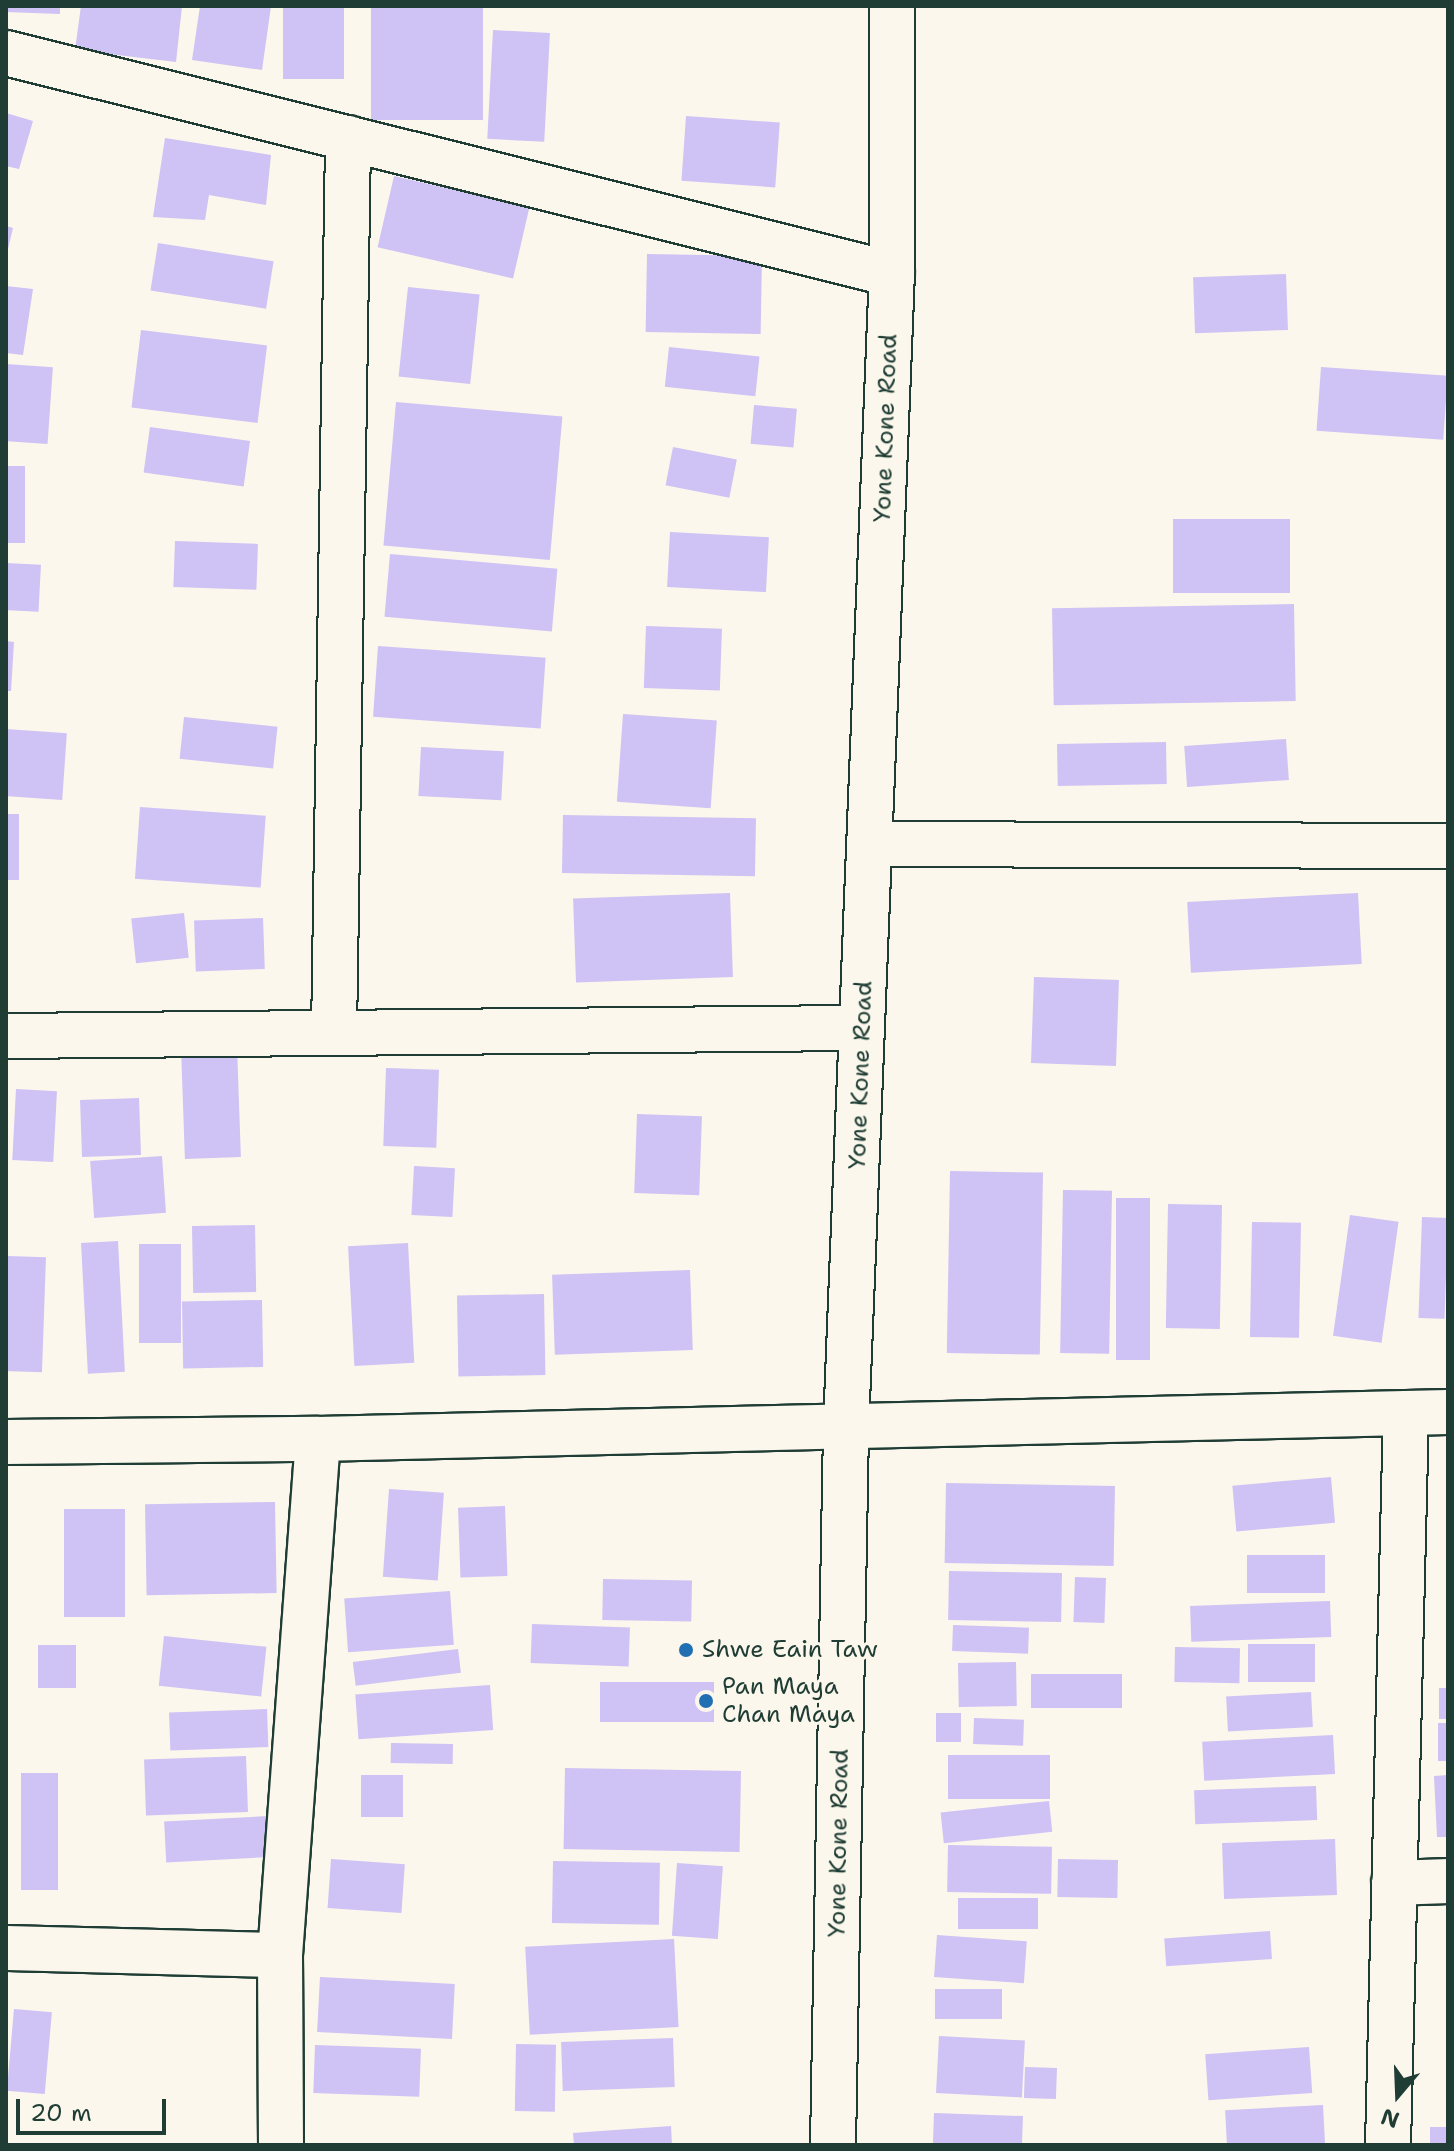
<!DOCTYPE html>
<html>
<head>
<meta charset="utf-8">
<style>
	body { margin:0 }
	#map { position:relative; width:1454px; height:2151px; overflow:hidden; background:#fbf7ec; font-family:"Shantell Sans",sans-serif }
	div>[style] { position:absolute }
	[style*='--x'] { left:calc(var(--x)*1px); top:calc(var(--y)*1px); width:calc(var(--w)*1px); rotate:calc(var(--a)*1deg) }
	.building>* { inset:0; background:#cfc2f4; transform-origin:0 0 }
	.roads { filter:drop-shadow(2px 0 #1f3d34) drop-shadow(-2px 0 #1f3d34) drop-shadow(0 2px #1f3d34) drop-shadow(0 -2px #1f3d34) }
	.minor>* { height:44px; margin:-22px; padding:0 22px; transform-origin:22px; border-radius:22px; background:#fbf7ec }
	.tertiary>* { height:44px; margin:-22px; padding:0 22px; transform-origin:22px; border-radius:22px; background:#fbf7ec }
	.dots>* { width:22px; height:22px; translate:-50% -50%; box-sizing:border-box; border:4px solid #fbf7ec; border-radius:50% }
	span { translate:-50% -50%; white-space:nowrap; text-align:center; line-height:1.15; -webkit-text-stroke:6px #fbf7ec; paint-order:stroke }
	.street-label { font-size:24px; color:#1f3d34 }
	.poi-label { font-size:24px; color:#1f3d34 }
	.left { translate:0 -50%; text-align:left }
	.frame { position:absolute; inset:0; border:8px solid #1f3d34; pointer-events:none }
	.north { position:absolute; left:1358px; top:2055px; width:80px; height:80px; -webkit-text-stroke:6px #fbf7ec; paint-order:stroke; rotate:199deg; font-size:22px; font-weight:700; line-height:32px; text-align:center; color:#1f3d34 }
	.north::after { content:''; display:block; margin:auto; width:28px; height:36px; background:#1f3d34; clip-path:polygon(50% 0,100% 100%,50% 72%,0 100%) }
	.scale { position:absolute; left:16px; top:2099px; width:150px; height:36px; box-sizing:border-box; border:4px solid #1f3d34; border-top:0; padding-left:10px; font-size:24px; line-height:28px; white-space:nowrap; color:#1f3d34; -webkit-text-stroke:6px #fbf7ec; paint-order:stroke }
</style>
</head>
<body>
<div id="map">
	<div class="building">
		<div style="clip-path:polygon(6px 6px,60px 6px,60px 14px,6px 12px)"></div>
		<div style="clip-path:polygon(81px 6px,182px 6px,176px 62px,75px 50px)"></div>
		<div style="clip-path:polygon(200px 6px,271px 6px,262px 70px,192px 60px)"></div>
		<div style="left:283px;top:6px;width:61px;height:73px"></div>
		<div style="left:371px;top:6px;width:112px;height:114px"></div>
		<div style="left:493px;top:30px;width:57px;height:109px;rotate:3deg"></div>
		<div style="clip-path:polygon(6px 113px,33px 121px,19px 169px,6px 166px)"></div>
		<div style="left:686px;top:116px;width:94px;height:65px;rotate:4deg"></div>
		<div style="clip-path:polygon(165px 138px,271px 155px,266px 205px,209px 195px,205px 220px,153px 217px)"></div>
		<div style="left:394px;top:176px;width:139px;height:73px;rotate:13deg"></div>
		<div style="clip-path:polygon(6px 226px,13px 228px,7px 253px,6px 252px)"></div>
		<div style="left:158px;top:243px;width:117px;height:48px;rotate:9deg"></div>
		<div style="left:647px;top:254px;width:115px;height:78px;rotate:1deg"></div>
		<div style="left:1286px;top:274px;width:56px;height:93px;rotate:88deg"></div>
		<div style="clip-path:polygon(6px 286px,33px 289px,23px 355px,6px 353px)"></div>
		<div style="left:408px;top:287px;width:72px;height:90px;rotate:6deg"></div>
		<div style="left:141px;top:330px;width:127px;height:78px;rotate:7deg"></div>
		<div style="left:669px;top:347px;width:91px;height:40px;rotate:6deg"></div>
		<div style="left:6px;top:364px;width:47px;height:77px;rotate:4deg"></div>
		<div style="left:1321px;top:367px;width:127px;height:64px;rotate:4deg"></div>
		<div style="left:396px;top:402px;width:167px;height:144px;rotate:5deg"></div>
		<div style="left:754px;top:405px;width:43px;height:39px;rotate:5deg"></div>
		<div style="left:150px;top:427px;width:101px;height:46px;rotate:8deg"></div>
		<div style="left:673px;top:447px;width:65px;height:39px;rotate:11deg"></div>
		<div style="left:6px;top:466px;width:19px;height:77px"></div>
		<div style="left:1173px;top:519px;width:117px;height:74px"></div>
		<div style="left:670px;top:532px;width:99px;height:55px;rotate:3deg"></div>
		<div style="left:175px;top:541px;width:83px;height:46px;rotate:2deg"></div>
		<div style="left:390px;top:554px;width:168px;height:63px;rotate:5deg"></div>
		<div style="left:6px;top:563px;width:35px;height:47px;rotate:3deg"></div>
		<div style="left:1294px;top:604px;width:97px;height:242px;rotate:89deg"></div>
		<div style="left:646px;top:626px;width:76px;height:62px;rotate:2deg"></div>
		<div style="clip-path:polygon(6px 641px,14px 642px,11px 691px,6px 691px)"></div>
		<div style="left:378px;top:646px;width:168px;height:71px;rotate:4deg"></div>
		<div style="left:623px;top:714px;width:94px;height:88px;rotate:4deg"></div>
		<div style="left:184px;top:717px;width:94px;height:42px;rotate:6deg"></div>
		<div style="left:6px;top:729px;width:61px;height:67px;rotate:4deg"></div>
		<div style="left:1286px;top:739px;width:41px;height:102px;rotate:86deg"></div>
		<div style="left:1166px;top:742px;width:42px;height:109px;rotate:89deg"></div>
		<div style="left:421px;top:747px;width:83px;height:49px;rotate:3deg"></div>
		<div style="left:140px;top:807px;width:126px;height:72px;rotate:4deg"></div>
		<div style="left:6px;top:814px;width:13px;height:66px"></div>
		<div style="left:563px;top:815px;width:193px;height:58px;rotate:1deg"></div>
		<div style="left:730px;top:893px;width:84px;height:157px;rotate:88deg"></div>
		<div style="left:1358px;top:893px;width:71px;height:171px;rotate:87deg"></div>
		<div style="left:184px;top:913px;width:45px;height:53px;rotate:84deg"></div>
		<div style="left:263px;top:918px;width:51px;height:69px;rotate:88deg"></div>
		<div style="left:1034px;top:977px;width:85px;height:86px;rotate:2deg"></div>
		<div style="left:237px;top:1046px;width:111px;height:56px;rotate:88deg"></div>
		<div style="left:386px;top:1068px;width:53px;height:78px;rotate:2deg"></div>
		<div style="left:16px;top:1089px;width:41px;height:71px;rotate:3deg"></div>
		<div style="left:139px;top:1098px;width:57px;height:59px;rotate:88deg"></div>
		<div style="left:637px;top:1114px;width:65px;height:79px;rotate:2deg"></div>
		<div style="left:162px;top:1156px;width:57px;height:72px;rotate:86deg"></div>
		<div style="left:414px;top:1166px;width:41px;height:49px;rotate:3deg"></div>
		<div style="left:950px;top:1171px;width:93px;height:182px;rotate:1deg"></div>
		<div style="left:1063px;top:1190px;width:49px;height:163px;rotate:1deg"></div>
		<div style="left:1116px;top:1198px;width:34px;height:162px"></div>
		<div style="left:1168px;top:1204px;width:54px;height:124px;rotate:1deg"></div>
		<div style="left:1350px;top:1215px;width:49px;height:122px;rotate:8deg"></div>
		<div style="left:1422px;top:1217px;width:26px;height:101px;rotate:2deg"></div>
		<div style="left:1252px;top:1222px;width:49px;height:115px;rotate:1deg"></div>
		<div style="left:255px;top:1225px;width:67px;height:63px;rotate:89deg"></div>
		<div style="left:118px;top:1241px;width:131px;height:37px;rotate:87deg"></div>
		<div style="left:408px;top:1243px;width:120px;height:60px;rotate:87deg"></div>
		<div style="left:139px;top:1244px;width:42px;height:99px"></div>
		<div style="left:8px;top:1256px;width:38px;height:115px;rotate:2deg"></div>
		<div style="left:690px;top:1270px;width:80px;height:138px;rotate:88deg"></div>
		<div style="left:544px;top:1294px;width:81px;height:87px;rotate:89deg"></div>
		<div style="left:262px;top:1300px;width:67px;height:80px;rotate:89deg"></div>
		<div style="left:1331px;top:1477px;width:46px;height:99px;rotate:85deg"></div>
		<div style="left:946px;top:1483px;width:169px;height:80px;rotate:1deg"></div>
		<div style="left:389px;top:1489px;width:55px;height:88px;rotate:4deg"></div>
		<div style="left:275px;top:1502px;width:91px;height:130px;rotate:89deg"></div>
		<div style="left:505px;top:1506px;width:70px;height:47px;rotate:88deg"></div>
		<div style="left:64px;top:1509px;width:61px;height:108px"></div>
		<div style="left:1325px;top:1555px;width:38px;height:78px;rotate:90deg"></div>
		<div style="left:949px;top:1571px;width:113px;height:49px;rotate:1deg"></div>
		<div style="left:1075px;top:1577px;width:31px;height:45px;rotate:2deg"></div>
		<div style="left:603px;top:1579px;width:89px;height:41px;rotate:1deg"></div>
		<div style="left:450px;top:1591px;width:54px;height:106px;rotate:86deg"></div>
		<div style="left:1330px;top:1601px;width:36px;height:140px;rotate:88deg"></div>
		<div style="left:532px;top:1624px;width:98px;height:39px;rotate:2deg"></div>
		<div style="left:953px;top:1625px;width:76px;height:26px;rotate:2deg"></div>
		<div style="left:164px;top:1636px;width:103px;height:50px;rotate:6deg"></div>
		<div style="left:1315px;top:1644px;width:38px;height:67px;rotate:90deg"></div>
		<div style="left:38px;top:1645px;width:38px;height:43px"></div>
		<div style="left:1175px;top:1647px;width:65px;height:35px;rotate:1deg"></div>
		<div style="left:458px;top:1649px;width:24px;height:106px;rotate:83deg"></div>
		<div style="left:1016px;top:1662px;width:44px;height:58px;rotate:89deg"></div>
		<div style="left:1031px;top:1674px;width:91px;height:34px"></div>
		<div style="left:600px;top:1682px;width:114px;height:40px"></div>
		<div style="left:490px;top:1685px;width:45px;height:135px;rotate:86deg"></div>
		<div style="left:1448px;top:1688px;width:31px;height:9px;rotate:90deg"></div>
		<div style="left:1311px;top:1692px;width:35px;height:85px;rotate:87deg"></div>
		<div style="left:267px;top:1709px;width:38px;height:98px;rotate:88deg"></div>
		<div style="left:936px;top:1713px;width:25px;height:29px"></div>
		<div style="left:974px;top:1718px;width:50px;height:26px;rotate:2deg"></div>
		<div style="left:1438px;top:1723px;width:10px;height:38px"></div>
		<div style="left:1333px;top:1735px;width:39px;height:131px;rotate:87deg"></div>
		<div style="left:391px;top:1743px;width:62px;height:20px;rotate:1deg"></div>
		<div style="left:948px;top:1755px;width:102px;height:44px"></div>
		<div style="left:246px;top:1756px;width:56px;height:102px;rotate:88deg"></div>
		<div style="left:565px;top:1768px;width:176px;height:81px;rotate:1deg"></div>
		<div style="left:21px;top:1773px;width:37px;height:117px"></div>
		<div style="left:361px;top:1775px;width:42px;height:42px"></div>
		<div style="clip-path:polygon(1448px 1775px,1448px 1837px,1437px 1837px,1434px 1776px)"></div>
		<div style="left:1316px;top:1786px;width:34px;height:122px;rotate:88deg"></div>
		<div style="left:1049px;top:1801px;width:31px;height:109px;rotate:84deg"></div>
		<div style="left:268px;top:1816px;width:41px;height:104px;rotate:87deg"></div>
		<div style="left:1335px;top:1839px;width:56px;height:113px;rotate:88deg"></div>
		<div style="left:948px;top:1845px;width:104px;height:47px;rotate:1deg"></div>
		<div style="left:331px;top:1859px;width:74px;height:49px;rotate:4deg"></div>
		<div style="left:1058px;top:1859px;width:60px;height:38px;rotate:1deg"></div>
		<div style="left:553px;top:1861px;width:107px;height:62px;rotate:1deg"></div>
		<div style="left:677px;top:1863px;width:46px;height:73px;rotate:4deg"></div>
		<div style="left:958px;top:1898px;width:80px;height:31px"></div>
		<div style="left:1270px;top:1931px;width:28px;height:106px;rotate:86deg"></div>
		<div style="left:937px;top:1935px;width:90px;height:42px;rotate:4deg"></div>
		<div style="left:674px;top:1939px;width:88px;height:149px;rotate:87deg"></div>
		<div style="left:320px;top:1977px;width:135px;height:55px;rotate:3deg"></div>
		<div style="left:935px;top:1989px;width:67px;height:30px"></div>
		<div style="left:14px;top:2009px;width:38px;height:82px;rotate:5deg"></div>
		<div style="left:939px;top:2036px;width:86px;height:57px;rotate:3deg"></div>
		<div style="left:673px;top:2038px;width:49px;height:112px;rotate:88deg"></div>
		<div style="left:516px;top:2044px;width:40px;height:67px;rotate:1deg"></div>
		<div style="left:315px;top:2045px;width:106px;height:48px;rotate:2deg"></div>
		<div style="left:1309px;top:2047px;width:46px;height:104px;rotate:86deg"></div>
		<div style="left:1025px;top:2067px;width:32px;height:31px;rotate:2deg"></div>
		<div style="left:1323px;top:2105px;width:40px;height:98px;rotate:87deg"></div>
		<div style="left:934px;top:2113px;width:89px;height:32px;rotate:2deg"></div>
		<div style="clip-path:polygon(671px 2126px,672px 2145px,574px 2145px,573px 2133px)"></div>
		<div style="left:1430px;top:2127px;width:18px;height:18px"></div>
	</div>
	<div class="roads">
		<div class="minor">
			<div style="--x:6;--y:53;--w:913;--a:14.01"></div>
			<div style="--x:870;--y:844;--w:578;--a:0.2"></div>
			<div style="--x:334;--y:1033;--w:895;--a:-89.1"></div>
			<div style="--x:6;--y:1036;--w:856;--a:-0.54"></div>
			<div style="--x:6;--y:1442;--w:312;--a:-0.6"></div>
			<div style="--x:318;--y:1439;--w:1130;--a:-1.37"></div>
			<div style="--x:1394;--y:1883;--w:54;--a:-2.1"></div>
			<div style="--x:6;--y:1948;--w:274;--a:1.5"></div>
			<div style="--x:281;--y:2145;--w:190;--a:-90.3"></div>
			<div style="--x:280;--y:1955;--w:517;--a:-85.79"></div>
			<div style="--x:1388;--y:2145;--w:732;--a:-88.59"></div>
		</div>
		<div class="tertiary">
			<div style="--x:833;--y:2145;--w:718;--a:-88.96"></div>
			<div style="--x:846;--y:1427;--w:1154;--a:-87.72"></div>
			<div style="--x:892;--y:274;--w:268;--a:-90"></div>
		</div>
	</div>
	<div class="dots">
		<div style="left:686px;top:1650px;background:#1f6fb2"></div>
		<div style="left:706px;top:1701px;background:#1f6fb2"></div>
	</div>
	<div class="street-label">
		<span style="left:886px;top:428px;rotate:-88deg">Yone Kone Road</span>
		<span style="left:861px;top:1075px;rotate:-88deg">Yone Kone Road</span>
		<span style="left:839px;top:1843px;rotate:-89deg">Yone Kone Road</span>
	</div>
	<div class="poi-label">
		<span class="left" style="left:702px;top:1650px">Shwe Eain Taw</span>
		<span class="left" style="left:722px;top:1701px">Pan Maya<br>Chan Maya</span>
	</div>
	<div class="frame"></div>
	<div class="north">N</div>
	<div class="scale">20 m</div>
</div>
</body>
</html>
